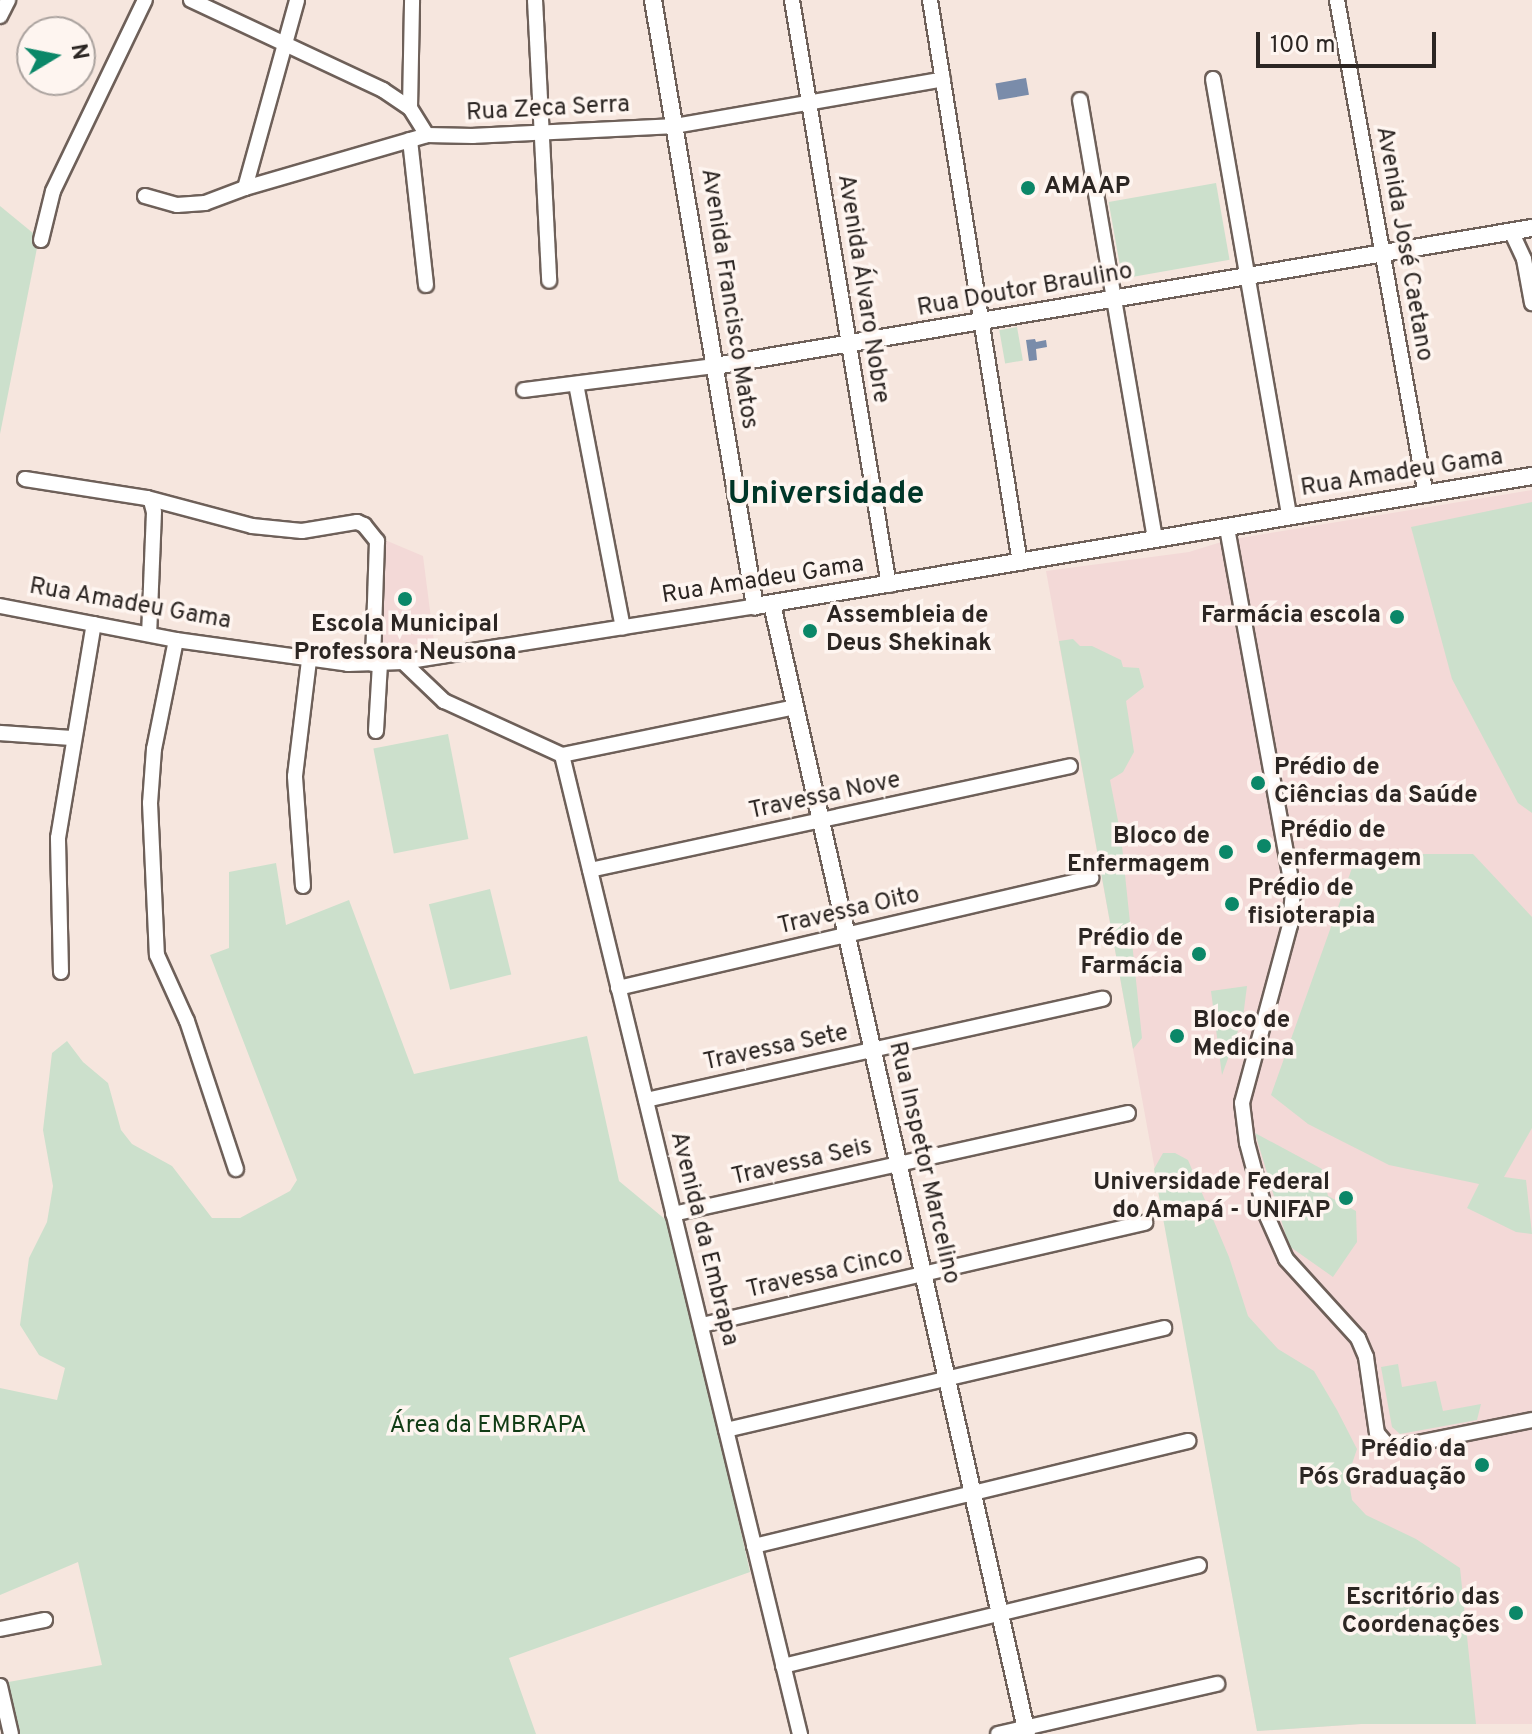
<!DOCTYPE html>
<html>
<head>
<meta charset="utf-8">
<style>
	body { margin:0 }
	#map { position:relative; width:1532px; height:1734px; overflow:hidden; background:#f6e6de; font-family:Overpass,sans-serif }
	div>[style] { position:absolute }
	[style*='--x'] { left:calc(var(--x)*1px); top:calc(var(--y)*1px); width:calc(var(--w)*1px); rotate:calc(var(--a)*1deg) }
	.education>* { inset:0; background:#f3d9d7 }
	.green>* { inset:0; background:#cce0cc; transform-origin:0 0 }
	.water>* { inset:0; background:#7a8caa; transform-origin:0 0 }
	.roads { filter:drop-shadow(2px 0 #6e6059) drop-shadow(-2px 0 #6e6059) drop-shadow(0 2px #6e6059) drop-shadow(0 -2px #6e6059) }
	.minor>* { height:14px; margin:-7px; padding:0 7px; transform-origin:7px; border-radius:7px; background:#fff }
	.tertiary>* { height:16px; margin:-8px; padding:0 8px; transform-origin:8px; border-radius:8px; background:#fff }
	.dots>* { width:22px; height:22px; translate:-50% -50%; box-sizing:border-box; border:4px solid #fef5f0; border-radius:50% }
	span { translate:-50% -50%; white-space:nowrap; text-align:center; line-height:1.15; -webkit-text-stroke:7px #fef5f0; paint-order:stroke }
	.street-label { font-size:24px; color:#2c2623 }
	.poi-label { font-size:24px; color:#2c2623; font-weight:700 }
	.left { translate:0 -50%; text-align:left }
	.right { translate:-100% -50%; text-align:right }
	.park-label { font-size:24px; color:#113c15 }
	.district-label { font-size:32px; color:#003628; font-weight:700 }
	.north { position:absolute; left:16px; top:16px; width:80px; height:80px; box-sizing:border-box; background:#fef5f0; border:2px solid #aaa29e; border-radius:50%; rotate:80deg; font-size:22px; font-weight:700; line-height:32px; text-align:center; color:#2c2623 }
	.north::after { content:''; display:block; margin:auto; width:28px; height:36px; background:#0b8768; clip-path:polygon(50% 0,100% 100%,50% 72%,0 100%) }
	.scale { position:absolute; left:1256px; top:32px; width:180px; height:36px; box-sizing:border-box; border:4px solid #2c2623; border-top:0; padding-left:10px; font-size:24px; line-height:28px; white-space:nowrap; color:#2c2623; -webkit-text-stroke:6px #fef5f0; paint-order:stroke }
</style>
</head>
<body>
<div id="map">
	<div class="education">
		<div style="clip-path:polygon(1532px 490px,1532px 1724px,1361px 1724px,1257px 1731px,1046px 571px,1189px 552px,1228px 540px)"></div>
		<div style="clip-path:polygon(385px 540px,423px 556px,434px 642px,379px 649px)"></div>
	</div>
	<div class="green">
		<div style="left:1216px;top:183px;width:78px;height:109px;rotate:80deg"></div>
		<div style="clip-path:polygon(0 206px,39px 238px,0 434px)"></div>
		<div style="left:1017px;top:327px;width:34px;height:18px;rotate:80deg"></div>
		<div style="clip-path:polygon(1532px 502px,1532px 813px,1518px 803px,1452px 679px,1411px 527px)"></div>
		<div style="clip-path:polygon(1073px 639px,1080px 646px,1092px 646px,1121px 660px,1123px 667px,1139px 668px,1144px 687px,1126px 701px,1134px 752px,1123px 772px,1110px 780px,1121px 836px,1142px 1038px,1133px 1049px,1059px 641px)"></div>
		<div style="left:448px;top:734px;width:107px;height:76px;rotate:79deg"></div>
		<div style="clip-path:polygon(1357px 854px,1473px 854px,1532px 917px,1532px 1128px,1504px 1177px,1526px 1180px,1532px 1234px,1516px 1232px,1467px 1208px,1479px 1184px,1389px 1165px,1308px 1124px,1271px 1095px)"></div>
		<div style="clip-path:polygon(276px 863px,286px 925px,349px 900px,414px 1074px,587px 1036px,619px 1181px,672px 1225px,750px 1572px,509px 1658px,536px 1734px,16px 1734px,3px 1683px,102px 1665px,78px 1562px,0 1595px,0 1388px,57px 1400px,65px 1368px,39px 1355px,20px 1325px,29px 1258px,47px 1222px,53px 1186px,43px 1130px,52px 1053px,67px 1041px,83px 1062px,108px 1083px,121px 1130px,132px 1144px,172px 1166px,212px 1218px,240px 1218px,290px 1191px,297px 1180px,210px 955px,229px 948px,229px 872px)"></div>
		<div style="left:490px;top:889px;width:88px;height:63px;rotate:76deg"></div>
		<div style="clip-path:polygon(1247px 986px,1243px 1017px,1222px 1075px,1211px 991px)"></div>
		<div style="clip-path:polygon(1255px 1133px,1322px 1169px,1328px 1196px,1356px 1211px,1357px 1242px,1333px 1277px,1289px 1246px)"></div>
		<div style="clip-path:polygon(1163px 1153px,1175px 1153px,1188px 1160px,1229px 1257px,1248px 1316px,1278px 1349px,1314px 1371px,1337px 1410px,1357px 1449px,1348px 1476px,1352px 1500px,1366px 1515px,1416px 1539px,1460px 1568px,1476px 1724px,1361px 1724px,1257px 1731px,1154px 1169px)"></div>
		<div style="clip-path:polygon(1398px 1364px,1402px 1387px,1436px 1381px,1443px 1411px,1481px 1404px,1477px 1420px,1400px 1434px,1392px 1427px,1381px 1367px)"></div>
	</div>
	<div class="water">
		<div style="left:1026px;top:78px;width:17px;height:31px;rotate:80deg"></div>
		<div style="clip-path:polygon(1035px 339px,1036px 342px,1046px 340px,1047px 347px,1036px 349px,1037px 360px,1029px 361px,1026px 340px)"></div>
	</div>
	<div class="roads">
		<div class="minor">
			<div style="--x:191;--y:0;--w:212;--a:25.1"></div>
			<div style="--x:383;--y:90;--w:32;--a:34"></div>
			<div style="--x:410;--y:108;--w:32;--a:58"></div>
			<div style="--x:427;--y:135;--w:46;--a:1.2"></div>
			<div style="--x:473;--y:136;--w:202;--a:-2.8"></div>
			<div style="--x:675;--y:126;--w:272;--a:-9.9"></div>
			<div style="--x:535;--y:0;--w:281;--a:87.1"></div>
			<div style="--x:792;--y:0;--w:593;--a:80.59"></div>
			<div style="--x:930;--y:0;--w:570;--a:80.92"></div>
			<div style="--x:1337;--y:0;--w:503;--a:79.81"></div>
			<div style="--x:0;--y:16;--w:18;--a:-63"></div>
			<div style="--x:1213;--y:79;--w:444;--a:80.1"></div>
			<div style="--x:1080;--y:100;--w:446;--a:80.3"></div>
			<div style="--x:410;--y:108;--w:108;--a:-88.9"></div>
			<div style="--x:410;--y:140;--w:146;--a:83.7"></div>
			<div style="--x:245;--y:188;--w:195;--a:-74.5"></div>
			<div style="--x:145;--y:196;--w:33;--a:16"></div>
			<div style="--x:177;--y:205;--w:28;--a:-4"></div>
			<div style="--x:205;--y:203;--w:43;--a:-20.6"></div>
			<div style="--x:245;--y:188;--w:190;--a:-16.2"></div>
			<div style="--x:1511;--y:231;--w:31;--a:65"></div>
			<div style="--x:1524;--y:259;--w:45;--a:79.7"></div>
			<div style="--x:41;--y:240;--w:50;--a:-76.2"></div>
			<div style="--x:53;--y:191;--w:212;--a:-64.3"></div>
			<div style="--x:576;--y:384;--w:248;--a:79.1"></div>
			<div style="--x:524;--y:390;--w:193;--a:-7.2"></div>
			<div style="--x:25;--y:479;--w:123;--a:8.9"></div>
			<div style="--x:147;--y:498;--w:109;--a:14.9"></div>
			<div style="--x:252;--y:526;--w:50;--a:5.7"></div>
			<div style="--x:302;--y:531;--w:56;--a:-9.3"></div>
			<div style="--x:357;--y:522;--w:8;--a:23"></div>
			<div style="--x:364;--y:525;--w:21;--a:51"></div>
			<div style="--x:377;--y:541;--w:123;--a:91.9"></div>
			<div style="--x:147;--y:498;--w:5;--a:37"></div>
			<div style="--x:151;--y:501;--w:11;--a:75"></div>
			<div style="--x:154;--y:512;--w:122;--a:92.3"></div>
			<div style="--x:1227;--y:528;--w:369;--a:79.7"></div>
			<div style="--x:1293;--y:891;--w:34;--a:95"></div>
			<div style="--x:1290;--y:925;--w:184;--a:105.1"></div>
			<div style="--x:1242;--y:1103;--w:40;--a:82.9"></div>
			<div style="--x:1247;--y:1143;--w:73;--a:75"></div>
			<div style="--x:1266;--y:1214;--w:49;--a:66"></div>
			<div style="--x:1286;--y:1259;--w:107;--a:47.7"></div>
			<div style="--x:1358;--y:1338;--w:21;--a:67"></div>
			<div style="--x:1366;--y:1357;--w:77;--a:81.8"></div>
			<div style="--x:1377;--y:1433;--w:16;--a:50"></div>
			<div style="--x:1387;--y:1445;--w:11;--a:10"></div>
			<div style="--x:1398;--y:1447;--w:137;--a:-11.4"></div>
			<div style="--x:0;--y:606;--w:179;--a:10.9"></div>
			<div style="--x:176;--y:640;--w:174;--a:7.9"></div>
			<div style="--x:348;--y:664;--w:55;--a:-2.1"></div>
			<div style="--x:403;--y:662;--w:356;--a:-9"></div>
			<div style="--x:176;--y:640;--w:111;--a:101.4"></div>
			<div style="--x:154;--y:749;--w:54;--a:94.2"></div>
			<div style="--x:150;--y:803;--w:152;--a:87.4"></div>
			<div style="--x:157;--y:955;--w:72;--a:65.6"></div>
			<div style="--x:187;--y:1021;--w:156;--a:71.7"></div>
			<div style="--x:403;--y:662;--w:57;--a:43.6"></div>
			<div style="--x:444;--y:701;--w:130;--a:24.6"></div>
			<div style="--x:376;--y:731;--w:68;--a:-86.6"></div>
			<div style="--x:0;--y:733;--w:72;--a:4"></div>
			<div style="--x:562;--y:755;--w:1008;--a:76.34"></div>
			<div style="--x:562;--y:755;--w:239;--a:-11.6"></div>
			<div style="--x:590;--y:870;--w:491;--a:-12.2"></div>
			<div style="--x:303;--y:886;--w:110;--a:-94.2"></div>
			<div style="--x:295;--y:776;--w:116;--a:-83.1"></div>
			<div style="--x:61;--y:972;--w:134;--a:-91.3"></div>
			<div style="--x:58;--y:838;--w:217;--a:-80.5"></div>
			<div style="--x:618;--y:988;--w:486;--a:-13.1"></div>
			<div style="--x:646;--y:1100;--w:468;--a:-12.5"></div>
			<div style="--x:673;--y:1214;--w:466;--a:-12.5"></div>
			<div style="--x:702;--y:1325;--w:455;--a:-13"></div>
			<div style="--x:726;--y:1430;--w:450;--a:-13.1"></div>
			<div style="--x:754;--y:1546;--w:447;--a:-13.6"></div>
			<div style="--x:0;--y:1629;--w:46;--a:-11.3"></div>
			<div style="--x:783;--y:1666;--w:428;--a:-13.6"></div>
			<div style="--x:0;--y:1686;--w:49;--a:77.1"></div>
			<div style="--x:998;--y:1734;--w:225;--a:-12.9"></div>
		</div>
		<div class="tertiary">
			<div style="--x:653;--y:0;--w:615;--a:80.45"></div>
			<div style="--x:755;--y:606;--w:788;--a:-9.5"></div>
			<div style="--x:715;--y:366;--w:829;--a:-9.59"></div>
			<div style="--x:772;--y:604;--w:1158;--a:77.28"></div>
		</div>
	</div>
	<div class="dots">
		<div style="left:1028px;top:188px;background:#0b8768"></div>
		<div style="left:405px;top:599px;background:#0b8768"></div>
		<div style="left:1397px;top:617px;background:#0b8768"></div>
		<div style="left:810px;top:631px;background:#0b8768"></div>
		<div style="left:1258px;top:783px;background:#0b8768"></div>
		<div style="left:1264px;top:846px;background:#0b8768"></div>
		<div style="left:1226px;top:852px;background:#0b8768"></div>
		<div style="left:1232px;top:904px;background:#0b8768"></div>
		<div style="left:1199px;top:954px;background:#0b8768"></div>
		<div style="left:1177px;top:1036px;background:#0b8768"></div>
		<div style="left:1346px;top:1198px;background:#0b8768"></div>
		<div style="left:1482px;top:1465px;background:#0b8768"></div>
		<div style="left:1516px;top:1613px;background:#0b8768"></div>
	</div>
	<div class="street-label">
		<span style="left:548px;top:110px;rotate:-3deg">Rua Zeca Serra</span>
		<span style="left:1403px;top:244px;rotate:80deg">Avenida José Caetano</span>
		<span style="left:862px;top:289px;rotate:81deg">Avenida Álvaro Nobre</span>
		<span style="left:1025px;top:291px;rotate:-10deg">Rua Doutor Braulino</span>
		<span style="left:728px;top:299px;rotate:81deg">Avenida Francisco Matos</span>
		<span style="left:1402px;top:474px;rotate:-9deg">Rua Amadeu Gama</span>
		<span style="left:763px;top:581px;rotate:-9deg">Rua Amadeu Gama</span>
		<span style="left:130px;top:605px;rotate:10deg">Rua Amadeu Gama</span>
		<span style="left:825px;top:797px;rotate:-12deg">Travessa Nove</span>
		<span style="left:849px;top:912px;rotate:-13deg">Travessa Oito</span>
		<span style="left:776px;top:1049px;rotate:-12deg">Travessa Sete</span>
		<span style="left:802px;top:1163px;rotate:-13deg">Travessa Seis</span>
		<span style="left:923px;top:1163px;rotate:77deg">Rua Inspetor Marcelino</span>
		<span style="left:703px;top:1239px;rotate:76deg">Avenida da Embrapa</span>
		<span style="left:825px;top:1274px;rotate:-13deg">Travessa Cinco</span>
	</div>
	<div class="poi-label">
		<span class="left" style="left:1044px;top:188px">AMAAP</span>
		<span class="left" style="left:826px;top:631px">Assembleia de<br>Deus Shekinak</span>
		<span class="right" style="left:1381px;top:617px">Farmácia escola</span>
		<span style="left:405px;top:640px">Escola Municipal<br>Professora Neusona</span>
		<span class="left" style="left:1274px;top:783px">Prédio de<br>Ciências da Saúde</span>
		<span class="left" style="left:1280px;top:846px">Prédio de<br>enfermagem</span>
		<span class="right" style="left:1210px;top:852px">Bloco de<br>Enfermagem</span>
		<span class="left" style="left:1248px;top:904px">Prédio de<br>fisioterapia</span>
		<span class="right" style="left:1183px;top:954px">Prédio de<br>Farmácia</span>
		<span class="left" style="left:1193px;top:1036px">Bloco de<br>Medicina</span>
		<span class="right" style="left:1330px;top:1198px">Universidade Federal<br>do Amapá - UNIFAP</span>
		<span class="right" style="left:1466px;top:1465px">Prédio da<br>Pós Graduação</span>
		<span class="right" style="left:1500px;top:1613px">Escritório das<br>Coordenações</span>
	</div>
	<div class="park-label">
		<span style="left:488px;top:1427px">Área da EMBRAPA</span>
	</div>
	<div class="district-label">
		<span style="left:826px;top:495px">Universidade</span>
	</div>
	<div class="north">N</div>
	<div class="scale">100 m</div>
</div>
</body>
</html>
